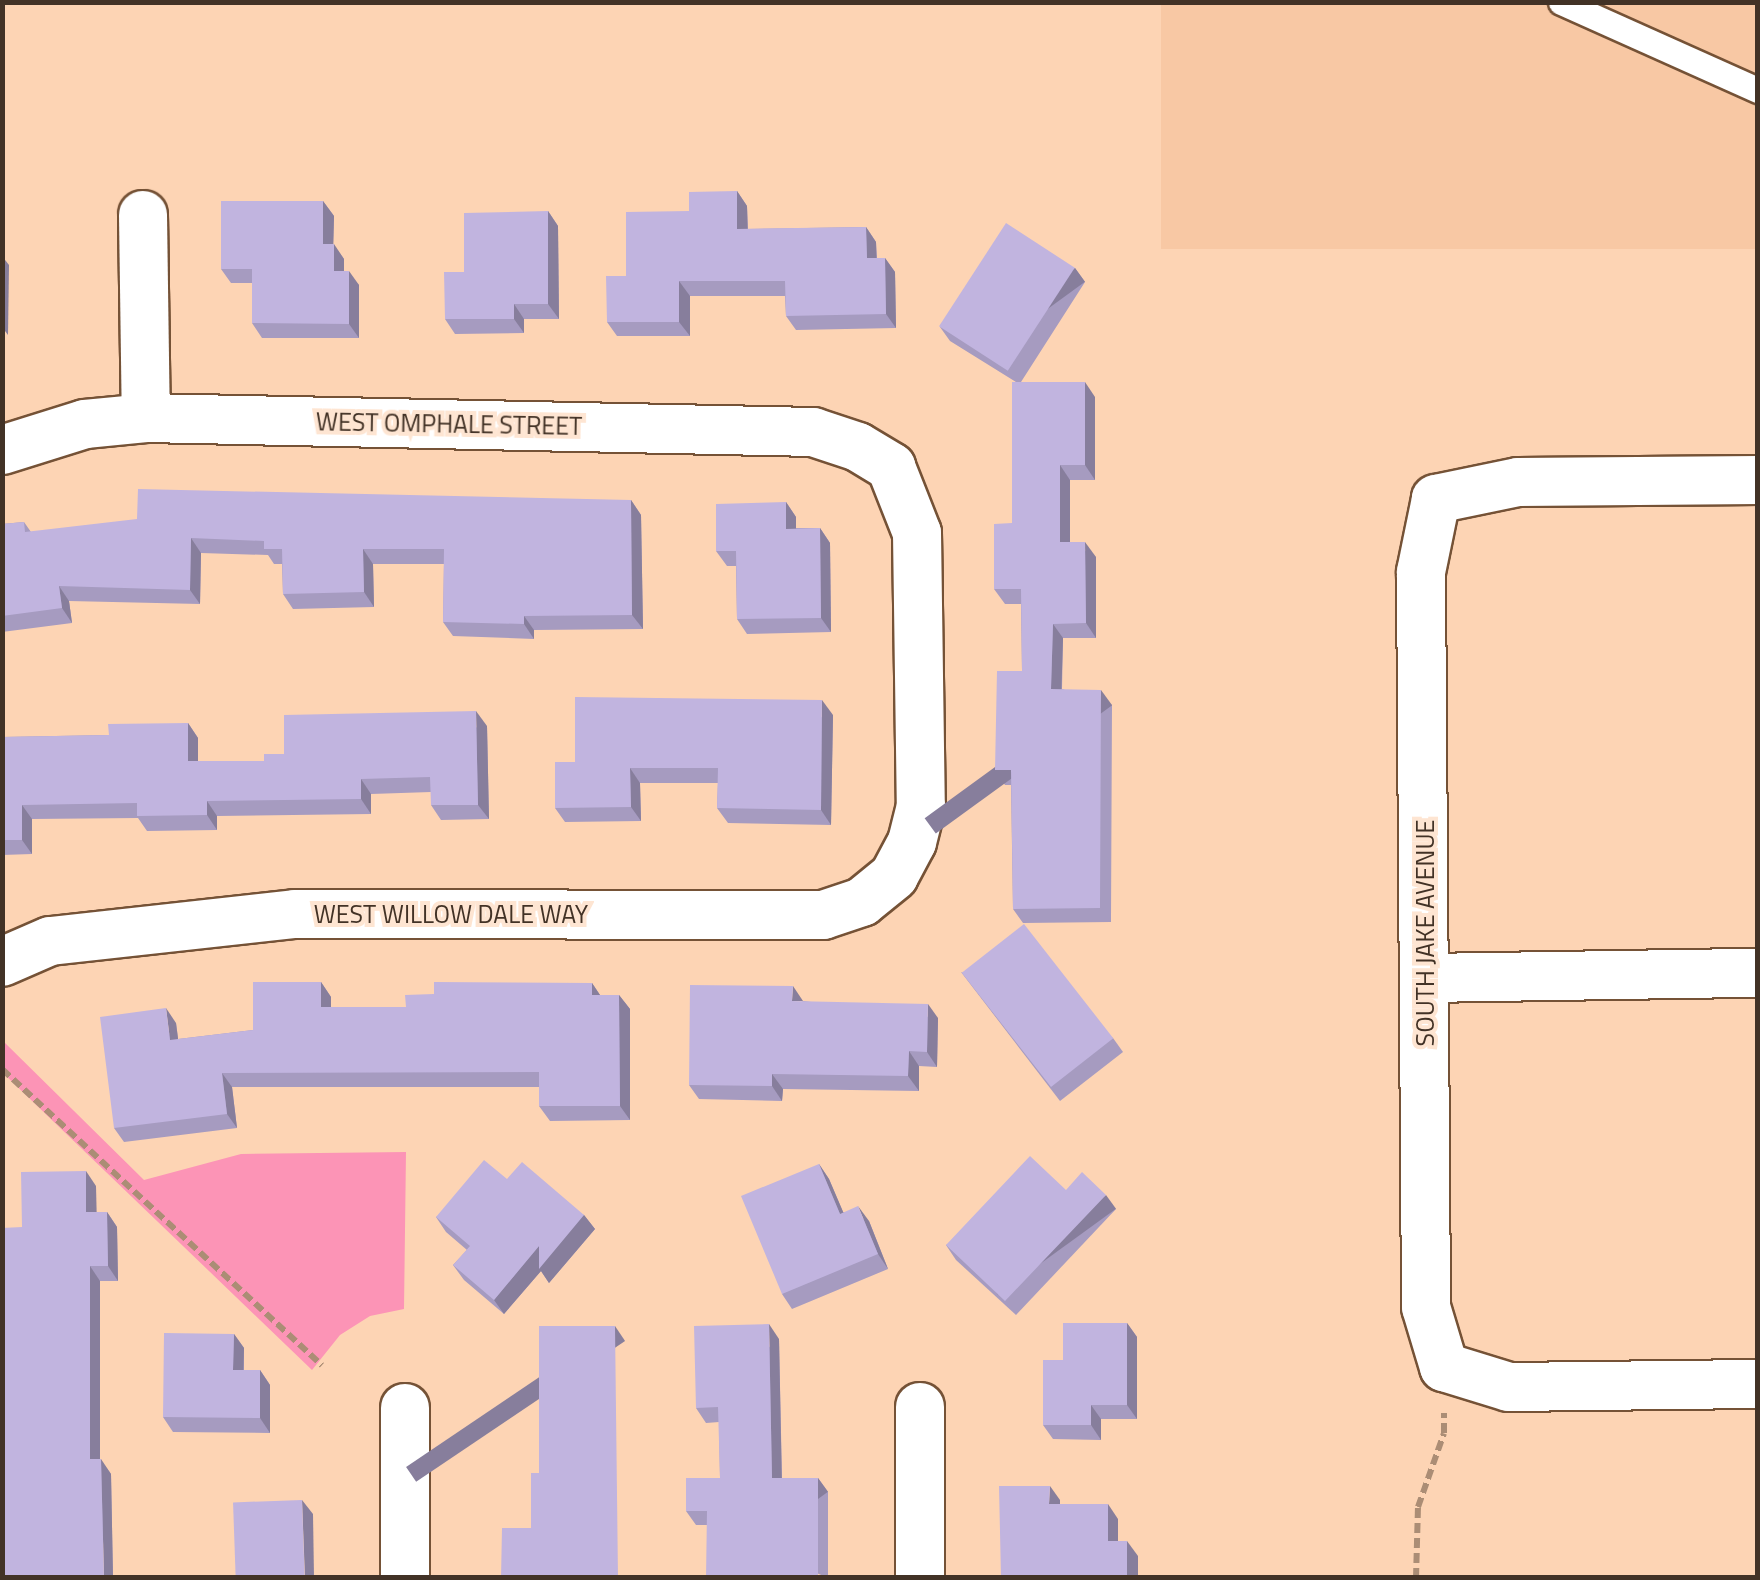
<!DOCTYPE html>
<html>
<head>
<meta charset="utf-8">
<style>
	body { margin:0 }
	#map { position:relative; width:1760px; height:1580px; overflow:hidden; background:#fdd4b4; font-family:"Titillium Web",sans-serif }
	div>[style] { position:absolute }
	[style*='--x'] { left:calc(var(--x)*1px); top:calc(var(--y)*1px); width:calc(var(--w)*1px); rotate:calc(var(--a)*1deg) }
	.built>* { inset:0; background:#f8c8a4; transform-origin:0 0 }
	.green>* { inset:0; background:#fc94b6 }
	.path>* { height:6px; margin-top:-3px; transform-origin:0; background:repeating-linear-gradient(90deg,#ab8d75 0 10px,transparent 0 15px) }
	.roads { filter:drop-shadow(2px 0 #755236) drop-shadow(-2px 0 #755236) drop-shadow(0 2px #755236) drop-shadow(0 -2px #755236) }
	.service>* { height:25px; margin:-12.5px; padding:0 12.5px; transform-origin:12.5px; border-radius:12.5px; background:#fff }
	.minor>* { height:48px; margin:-24px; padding:0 24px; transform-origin:24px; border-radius:24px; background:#fff }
	.wall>* { inset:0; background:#a69bc0 }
	.shaded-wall>* { inset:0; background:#877e9c; transform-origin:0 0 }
	.building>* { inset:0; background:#c1b4df; transform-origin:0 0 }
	span { translate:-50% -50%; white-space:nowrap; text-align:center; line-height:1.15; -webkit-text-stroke:8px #fee5d2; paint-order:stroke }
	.street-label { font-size:25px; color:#423226 }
	.frame { position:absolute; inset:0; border:5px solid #423226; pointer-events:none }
</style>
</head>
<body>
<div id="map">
	<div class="built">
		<div style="left:1161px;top:3px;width:596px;height:246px"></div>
	</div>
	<div class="green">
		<div style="clip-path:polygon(3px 1041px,144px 1180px,241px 1154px,406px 1152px,404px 1309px,370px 1316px,340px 1335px,312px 1370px,3px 1073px)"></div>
	</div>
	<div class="path">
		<div style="--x:2;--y:1069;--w:436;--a:42.8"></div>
		<div style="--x:1416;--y:1578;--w:71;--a:-88.4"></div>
		<div style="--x:1418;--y:1507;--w:78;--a:-70.6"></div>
		<div style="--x:1444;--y:1433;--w:20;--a:-90"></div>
	</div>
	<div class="roads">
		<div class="service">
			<div style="--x:1561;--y:2;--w:216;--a:24.1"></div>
		</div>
		<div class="minor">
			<div style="--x:143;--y:215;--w:203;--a:89.2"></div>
			<div style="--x:2;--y:450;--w:87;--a:-17.4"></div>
			<div style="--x:85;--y:424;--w:61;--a:-5.6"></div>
			<div style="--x:146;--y:418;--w:667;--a:1.2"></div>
			<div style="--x:813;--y:432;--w:47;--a:18.4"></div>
			<div style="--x:858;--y:447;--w:39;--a:31"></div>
			<div style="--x:891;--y:467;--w:71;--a:68.5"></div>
			<div style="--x:917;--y:533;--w:273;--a:89.2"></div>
			<div style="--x:921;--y:806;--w:37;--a:104"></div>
			<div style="--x:912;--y:842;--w:38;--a:118"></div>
			<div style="--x:894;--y:876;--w:41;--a:140.9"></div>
			<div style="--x:862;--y:902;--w:41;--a:161.6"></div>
			<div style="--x:823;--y:915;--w:528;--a:-179.89"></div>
			<div style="--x:295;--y:914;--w:246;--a:173.7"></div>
			<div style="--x:50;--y:941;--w:52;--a:156.4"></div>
			<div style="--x:1758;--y:480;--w:240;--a:179.5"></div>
			<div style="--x:1518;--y:482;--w:84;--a:168.3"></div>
			<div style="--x:1436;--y:499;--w:75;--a:101.6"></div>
			<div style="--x:1421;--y:572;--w:735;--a:89.61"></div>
			<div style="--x:1426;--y:1307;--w:63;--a:73.3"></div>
			<div style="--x:1444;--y:1367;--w:68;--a:17.1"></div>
			<div style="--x:1509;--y:1387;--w:249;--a:-0.7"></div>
			<div style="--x:1426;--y:978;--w:332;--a:-0.9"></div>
			<div style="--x:920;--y:1407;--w:171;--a:90"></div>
			<div style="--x:405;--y:1408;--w:170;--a:90"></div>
		</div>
	</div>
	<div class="wall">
		<div style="clip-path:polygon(737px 191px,747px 206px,748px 229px,866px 227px,876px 242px,877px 258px,885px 258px,895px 272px,896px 328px,796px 330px,786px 316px,785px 296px,690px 296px,690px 336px,617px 336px,607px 322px,626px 276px,689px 211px)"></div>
		<div style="clip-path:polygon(323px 201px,334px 216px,333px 244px,344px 259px,344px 271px,359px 285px,359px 338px,262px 338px,252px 323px,252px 283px,231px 283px,221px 269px)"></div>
		<div style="clip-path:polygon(548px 211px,558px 226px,559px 319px,524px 319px,524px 333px,455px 334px,445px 319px,464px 272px)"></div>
		<div style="clip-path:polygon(1075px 268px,1085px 282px,1021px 382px,1095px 397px,1095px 480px,1070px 480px,1070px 542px,1096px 557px,1096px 638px,1063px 638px,1062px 689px,1112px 705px,1111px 922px,1023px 923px,1013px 909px,1011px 785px,1005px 785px,995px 770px,1022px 671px,1021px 604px,1005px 604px,994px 589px,1012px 523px,1016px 382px,950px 341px,940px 327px)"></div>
		<div style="clip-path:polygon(631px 500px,641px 515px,643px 629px,534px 630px,534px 639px,453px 636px,443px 622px,444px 564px,373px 564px,374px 607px,293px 609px,283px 594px,282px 564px,274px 564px,268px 555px,201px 553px,200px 604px,69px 601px,72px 623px,2px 632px,2px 524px,24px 522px,31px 532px)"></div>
		<div style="clip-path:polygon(786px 502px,796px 517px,796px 528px,820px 528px,830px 543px,831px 632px,747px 634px,737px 619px,736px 566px,727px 566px,716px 551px)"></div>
		<div style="clip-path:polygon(833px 715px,831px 825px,728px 823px,717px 808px,718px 783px,640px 783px,641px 821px,565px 822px,555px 808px,575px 762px)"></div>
		<div style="clip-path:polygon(188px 723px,198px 738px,198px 761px,264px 761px,284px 754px,487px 726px,489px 819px,441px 820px,431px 805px,431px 792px,371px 794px,371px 814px,217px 816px,217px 830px,147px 831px,138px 818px,32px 819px,32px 854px,2px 855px,2px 737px,109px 735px)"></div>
		<div style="clip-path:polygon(961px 972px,1113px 1038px,1123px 1052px,1060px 1101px)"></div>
		<div style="clip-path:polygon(321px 982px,331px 997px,331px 1007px,406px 1007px,434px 994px,592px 983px,600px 995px,619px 995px,630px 1009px,630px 1120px,550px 1121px,539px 1106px,539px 1087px,232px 1087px,237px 1128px,124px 1142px,114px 1128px,176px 1023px,178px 1039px,253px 1030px)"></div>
		<div style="clip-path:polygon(803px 1001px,938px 1018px,937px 1067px,919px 1066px,919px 1091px,783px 1089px,782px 1101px,699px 1099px,689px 1085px)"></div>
		<div style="clip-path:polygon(819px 1164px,829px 1179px,843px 1212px,869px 1221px,888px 1269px,792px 1309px,782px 1294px)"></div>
		<div style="clip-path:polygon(507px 1179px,584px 1215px,595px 1229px,549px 1283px,541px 1271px,504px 1314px,464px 1280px,453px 1265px,467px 1250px,446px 1232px,436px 1217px)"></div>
		<div style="clip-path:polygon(96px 1186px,96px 1212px,107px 1212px,117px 1227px,118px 1281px,100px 1281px,100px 1459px,111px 1474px,113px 1578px,22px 1227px)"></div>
		<div style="clip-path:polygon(1066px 1190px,1116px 1209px,1016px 1315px,956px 1260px,946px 1245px)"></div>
		<div style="clip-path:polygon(1127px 1323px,1137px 1337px,1137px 1419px,1101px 1419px,1101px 1440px,1053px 1439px,1043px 1425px,1063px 1360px)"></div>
		<div style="clip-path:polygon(234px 1334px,244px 1348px,244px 1370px,260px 1370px,270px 1385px,270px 1433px,173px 1432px,163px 1417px)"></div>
		<div style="clip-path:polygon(779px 1339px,782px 1478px,818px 1478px,828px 1492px,828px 1578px,707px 1525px,696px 1525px,686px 1511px,720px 1478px,719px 1422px,706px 1423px,696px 1408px)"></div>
	</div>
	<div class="shaded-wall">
		<div style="clip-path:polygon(737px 191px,747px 206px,748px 244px,737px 229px)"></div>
		<div style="clip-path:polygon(323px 201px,334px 216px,333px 259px,323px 244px)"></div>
		<div style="clip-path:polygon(548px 211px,558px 226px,559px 319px,548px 304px)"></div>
		<div style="clip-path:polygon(866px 227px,876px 242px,877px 273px,867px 258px)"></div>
		<div style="clip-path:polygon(334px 244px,344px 259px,344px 285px,334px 271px)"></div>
		<div style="clip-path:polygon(2px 256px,9px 265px,8px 335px,2px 327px)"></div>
		<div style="clip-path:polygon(885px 258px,895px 272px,896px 328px,886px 314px)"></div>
		<div style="left:1075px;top:268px;width:17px;height:121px;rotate:54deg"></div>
		<div style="clip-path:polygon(349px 271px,359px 285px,359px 338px,349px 324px)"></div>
		<div style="clip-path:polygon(679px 281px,690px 296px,690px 336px,679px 322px)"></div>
		<div style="clip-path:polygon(514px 304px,524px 319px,524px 333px,514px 319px)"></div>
		<div style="clip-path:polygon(1085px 382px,1095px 397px,1095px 480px,1085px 465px)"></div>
		<div style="clip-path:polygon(1060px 465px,1070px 480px,1070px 557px,1060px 542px)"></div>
		<div style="clip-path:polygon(631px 500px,641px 515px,643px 629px,632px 615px)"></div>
		<div style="clip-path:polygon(786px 502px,796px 517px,796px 543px,786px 529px)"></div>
		<div style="clip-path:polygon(820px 528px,830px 543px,831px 632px,821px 618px)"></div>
		<div style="clip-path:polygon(191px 538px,201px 553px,200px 604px,190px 590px)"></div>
		<div style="clip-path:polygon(1085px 542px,1096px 557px,1096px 638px,1086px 623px)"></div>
		<div style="clip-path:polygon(363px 549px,373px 564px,374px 607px,364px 592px)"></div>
		<div style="clip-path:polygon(59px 586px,69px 601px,72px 623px,62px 608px)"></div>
		<div style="clip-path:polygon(524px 616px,534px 630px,534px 639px,524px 624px)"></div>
		<div style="clip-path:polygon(1053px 624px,1063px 638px,1061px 703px,1051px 689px)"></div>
		<div style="left:1101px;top:690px;width:19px;height:218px;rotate:54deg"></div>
		<div style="clip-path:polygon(822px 700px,833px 715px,831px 825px,821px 810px)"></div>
		<div style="clip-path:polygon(476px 711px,487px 726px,489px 819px,478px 805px)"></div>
		<div style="clip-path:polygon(188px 723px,198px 738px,198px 776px,188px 761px)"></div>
		<div style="clip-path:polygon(630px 768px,640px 783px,641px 821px,631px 807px)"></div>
		<div style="clip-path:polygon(361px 779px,371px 794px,371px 814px,361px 799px)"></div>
		<div style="clip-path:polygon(207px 801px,217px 816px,217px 830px,207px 815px)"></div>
		<div style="clip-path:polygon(22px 805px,32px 819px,32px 854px,22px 840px)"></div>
		<div style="clip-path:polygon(321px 982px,331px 997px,331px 1022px,321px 1007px)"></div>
		<div style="clip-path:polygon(592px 983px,602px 998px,592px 995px)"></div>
		<div style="clip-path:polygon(793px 986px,803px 1001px,792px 1001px)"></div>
		<div style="clip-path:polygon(619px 995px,630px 1009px,630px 1120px,620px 1106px)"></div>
		<div style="clip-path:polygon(928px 1004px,938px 1018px,937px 1067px,927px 1052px)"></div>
		<div style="clip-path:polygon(166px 1008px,176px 1023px,180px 1054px,170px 1040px)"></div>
		<div style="clip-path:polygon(909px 1051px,919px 1066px,919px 1091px,908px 1076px)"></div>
		<div style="clip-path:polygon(222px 1073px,232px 1087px,237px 1128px,227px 1114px)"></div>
		<div style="clip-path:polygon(772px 1074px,783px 1089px,782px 1101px,772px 1086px)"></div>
		<div style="clip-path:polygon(819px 1164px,829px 1179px,850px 1228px,840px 1214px)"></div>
		<div style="clip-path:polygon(86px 1171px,96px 1186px,97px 1227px,86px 1212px)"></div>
		<div style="left:1106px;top:1195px;width:17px;height:146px;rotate:54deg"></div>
		<div style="clip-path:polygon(858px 1206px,869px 1221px,888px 1269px,878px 1254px)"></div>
		<div style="clip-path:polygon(107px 1212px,117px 1227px,118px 1281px,108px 1266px)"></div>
		<div style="clip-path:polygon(584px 1215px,595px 1229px,549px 1283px,541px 1271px,504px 1314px,494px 1300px,539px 1246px)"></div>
		<div style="clip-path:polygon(90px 1266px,100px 1281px,100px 1474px,90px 1459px)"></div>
		<div style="clip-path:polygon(1127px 1323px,1137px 1337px,1137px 1419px,1127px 1405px)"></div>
		<div style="clip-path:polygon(769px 1324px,779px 1339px,782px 1492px,772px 1478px)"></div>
		<div style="left:615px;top:1326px;width:18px;height:252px;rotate:56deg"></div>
		<div style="clip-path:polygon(234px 1334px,244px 1348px,243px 1385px,233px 1370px)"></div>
		<div style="clip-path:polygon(260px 1370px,270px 1385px,270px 1433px,260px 1418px)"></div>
		<div style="clip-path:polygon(1091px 1405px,1101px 1419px,1101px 1440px,1091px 1425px)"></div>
		<div style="clip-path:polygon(101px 1459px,111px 1474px,113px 1578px,104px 1578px)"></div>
		<div style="left:818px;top:1478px;width:17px;height:100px;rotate:54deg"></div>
		<div style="clip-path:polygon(1050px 1486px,1060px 1500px,1060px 1519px,1049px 1504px)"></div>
		<div style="clip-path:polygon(302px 1500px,313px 1514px,314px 1578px,305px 1578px)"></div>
		<div style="clip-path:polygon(1108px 1504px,1118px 1519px,1118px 1555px,1108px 1541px)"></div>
		<div style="clip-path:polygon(1127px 1541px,1138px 1556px,1138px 1578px,1127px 1578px)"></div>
	</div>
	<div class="building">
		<div style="clip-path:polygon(737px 191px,737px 229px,866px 227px,867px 258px,885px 258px,886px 314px,786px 316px,785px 281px,679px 281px,679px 322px,607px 322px,606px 276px,626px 276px,626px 212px,689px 211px,689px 192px)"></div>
		<div style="clip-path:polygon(221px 201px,323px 201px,323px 244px,334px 244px,334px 271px,349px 271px,349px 324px,252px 323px,252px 269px,221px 269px)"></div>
		<div style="clip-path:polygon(548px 211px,548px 304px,514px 304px,514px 319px,445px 319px,444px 272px,464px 272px,464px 213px)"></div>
		<div style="left:1006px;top:223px;width:82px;height:123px;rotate:33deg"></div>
		<div style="clip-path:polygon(1012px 382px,1085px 382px,1085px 465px,1060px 465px,1060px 542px,1085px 542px,1086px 623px,1053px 624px,1051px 689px,1101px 690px,1100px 908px,1013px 909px,1011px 770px,995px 770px,997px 671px,1022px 671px,1021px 589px,994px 589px,994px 524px,1012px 523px)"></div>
		<div style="clip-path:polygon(138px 489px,631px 500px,632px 615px,524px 616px,524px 624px,443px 622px,444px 549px,363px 549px,364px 592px,283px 594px,282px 549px,264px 549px,264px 541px,191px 538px,190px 590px,59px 586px,62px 608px,2px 616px,2px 524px,24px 522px,25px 532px,137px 519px)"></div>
		<div style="clip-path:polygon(786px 502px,786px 529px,820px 528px,821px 618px,737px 619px,736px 551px,716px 551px,716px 504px)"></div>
		<div style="clip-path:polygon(575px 697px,822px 700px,821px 810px,717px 808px,718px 768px,630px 768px,631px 807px,555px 808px,555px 762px,575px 762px)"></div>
		<div style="clip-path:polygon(476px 711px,478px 805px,431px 805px,430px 777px,361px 779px,361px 799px,207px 801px,207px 815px,137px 816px,137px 803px,22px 805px,22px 840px,2px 840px,2px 737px,109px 735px,108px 724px,188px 723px,188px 761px,264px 761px,264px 754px,284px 754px,284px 715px)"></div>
		<div style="left:1024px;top:924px;width:145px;height:79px;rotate:52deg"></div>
		<div style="clip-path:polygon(253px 982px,321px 982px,321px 1007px,406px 1007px,405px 995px,434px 994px,434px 982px,592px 983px,592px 995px,619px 995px,620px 1106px,539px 1106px,539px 1072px,222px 1073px,227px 1114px,114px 1128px,100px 1017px,166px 1008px,170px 1040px,253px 1030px)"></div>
		<div style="clip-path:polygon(690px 985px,793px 986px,792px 1001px,928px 1004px,927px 1052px,909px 1051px,908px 1076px,772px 1074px,772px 1086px,689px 1085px)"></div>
		<div style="clip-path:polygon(1030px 1156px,1066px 1190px,1082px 1172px,1106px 1195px,1005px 1301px,946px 1245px)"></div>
		<div style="clip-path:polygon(484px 1160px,507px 1179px,522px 1162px,584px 1215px,539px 1269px,539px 1246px,494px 1300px,453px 1265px,470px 1246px,436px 1217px)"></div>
		<div style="clip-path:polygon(819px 1164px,840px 1214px,858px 1206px,878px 1254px,782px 1294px,741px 1196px)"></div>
		<div style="clip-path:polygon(86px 1171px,86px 1212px,107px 1212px,108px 1266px,90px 1266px,90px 1459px,101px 1459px,104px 1578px,2px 1578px,2px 1228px,22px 1227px,21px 1172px)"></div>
		<div style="clip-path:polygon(1063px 1323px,1127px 1323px,1127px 1405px,1091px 1405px,1091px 1425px,1043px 1425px,1043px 1360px,1063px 1360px)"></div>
		<div style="clip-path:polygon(769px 1324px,772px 1478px,818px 1478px,818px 1578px,706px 1578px,707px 1511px,686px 1511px,686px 1478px,720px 1478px,718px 1407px,696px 1408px,694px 1326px)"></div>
		<div style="clip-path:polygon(539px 1326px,615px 1326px,618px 1578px,501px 1578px,502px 1528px,531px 1528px,531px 1473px,539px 1473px)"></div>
		<div style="clip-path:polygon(164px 1333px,234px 1334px,233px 1370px,260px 1370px,260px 1418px,163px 1417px)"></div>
		<div style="clip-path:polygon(999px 1486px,1050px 1486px,1049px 1504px,1108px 1504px,1108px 1541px,1127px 1541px,1127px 1578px,1001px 1578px)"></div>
		<div style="left:302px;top:1500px;width:78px;height:69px;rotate:88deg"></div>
	</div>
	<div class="street-label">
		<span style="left:449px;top:424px;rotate:1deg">WEST OMPHALE STREET</span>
		<span style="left:451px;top:914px">WEST WILLOW DALE WAY</span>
		<span style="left:1425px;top:933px;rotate:-90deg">SOUTH JAKE AVENUE</span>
	</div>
	<div class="frame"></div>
</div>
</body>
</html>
